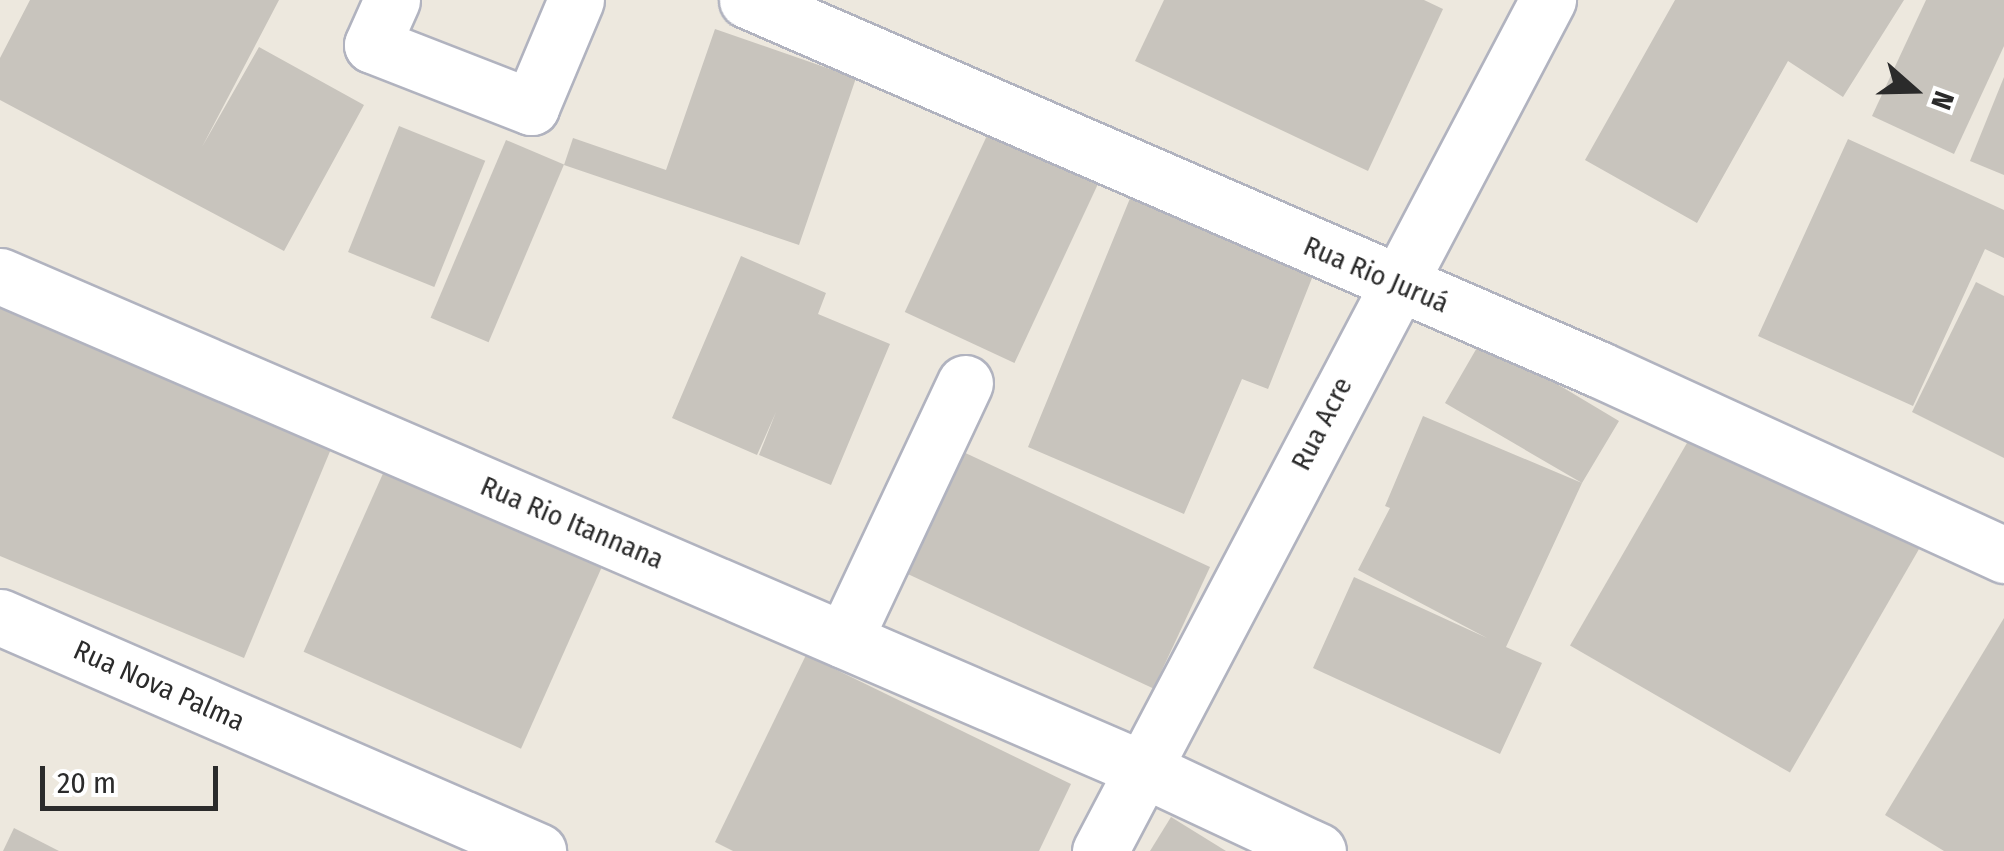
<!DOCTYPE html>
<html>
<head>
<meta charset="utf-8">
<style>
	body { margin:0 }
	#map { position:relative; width:2004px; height:851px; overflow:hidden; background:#ede8de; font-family:"Fira Sans Condensed",sans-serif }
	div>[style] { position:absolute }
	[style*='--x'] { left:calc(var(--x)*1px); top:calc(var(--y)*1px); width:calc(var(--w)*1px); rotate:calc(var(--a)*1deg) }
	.building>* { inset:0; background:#c8c4bd; transform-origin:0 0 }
	.roads { filter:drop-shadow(2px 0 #b1b3bf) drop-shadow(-2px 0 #b1b3bf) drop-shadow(0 2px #b1b3bf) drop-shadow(0 -2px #b1b3bf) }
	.minor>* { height:55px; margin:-27.5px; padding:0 27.5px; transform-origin:27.5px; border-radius:27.5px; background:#fff }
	span { translate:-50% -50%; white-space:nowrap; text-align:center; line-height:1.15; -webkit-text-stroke:8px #fff; paint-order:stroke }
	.street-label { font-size:28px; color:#2b2b2b }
	.north { position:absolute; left:1864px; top:40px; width:100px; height:100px; -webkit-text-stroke:8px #fff; paint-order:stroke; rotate:110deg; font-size:28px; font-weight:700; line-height:40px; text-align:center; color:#2b2b2b }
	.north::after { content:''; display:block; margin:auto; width:35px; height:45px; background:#2b2b2b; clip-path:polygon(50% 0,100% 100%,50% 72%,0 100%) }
	.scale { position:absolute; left:40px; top:766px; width:178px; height:45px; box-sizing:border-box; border:5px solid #2b2b2b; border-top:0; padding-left:12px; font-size:30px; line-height:35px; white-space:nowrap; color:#2b2b2b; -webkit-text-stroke:8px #fff; paint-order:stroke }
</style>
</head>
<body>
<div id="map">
	<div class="building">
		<div style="clip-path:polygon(30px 0,279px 0,202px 147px,259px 47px,364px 105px,284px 251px,0 100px,0 58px)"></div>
		<div style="clip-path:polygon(1164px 0,1424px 0,1443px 9px,1368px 171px,1135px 61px)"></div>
		<div style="clip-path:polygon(1675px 0,1904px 0,1843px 97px,1788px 61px,1697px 223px,1585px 160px)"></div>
		<div style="clip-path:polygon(1926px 0,2004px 0,2004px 46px,1954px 154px,1872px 116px)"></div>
		<div style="clip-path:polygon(715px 29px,856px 78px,799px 245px,564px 165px,573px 138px,666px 170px)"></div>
		<div style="clip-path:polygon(2004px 77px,2004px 175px,1970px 161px)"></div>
		<div style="left:399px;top:126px;width:93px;height:136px;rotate:22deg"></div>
		<div style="left:991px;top:127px;width:121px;height:204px;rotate:25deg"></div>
		<div style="clip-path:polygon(1848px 139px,2004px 210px,2004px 258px,1985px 249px,1913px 406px,1758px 336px)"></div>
		<div style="left:506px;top:140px;width:63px;height:193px;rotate:23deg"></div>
		<div style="clip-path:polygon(1131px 196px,1316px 268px,1268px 389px,1242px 379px,1184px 514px,1028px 447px)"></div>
		<div style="clip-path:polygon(741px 256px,826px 293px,818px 314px,890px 344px,831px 485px,759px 455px,776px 412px,757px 455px,672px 418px)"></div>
		<div style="clip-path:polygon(1976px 282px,2004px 296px,2004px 458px,1912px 412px)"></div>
		<div style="clip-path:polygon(0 298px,336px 437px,244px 658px,0 556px)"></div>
		<div style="clip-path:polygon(1482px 339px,1619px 421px,1582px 483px,1506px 647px,1542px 663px,1500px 754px,1313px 668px,1354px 577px,1487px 638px,1358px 570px,1390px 508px,1385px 506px,1423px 416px,1582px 483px,1445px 403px)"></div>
		<div style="left:1706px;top:410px;width:254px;height:272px;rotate:30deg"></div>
		<div style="left:959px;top:450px;width:277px;height:134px;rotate:25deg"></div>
		<div style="left:389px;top:460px;width:238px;height:210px;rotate:24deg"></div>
		<div style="clip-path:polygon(2004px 618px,2004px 851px,1944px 851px,1885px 815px)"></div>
		<div style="clip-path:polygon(806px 655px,1071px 784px,1039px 851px,733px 851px,715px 842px)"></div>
		<div style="clip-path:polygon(1171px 817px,1226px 851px,1150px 851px)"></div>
		<div style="clip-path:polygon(14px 828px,59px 851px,3px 851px)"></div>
	</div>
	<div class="roads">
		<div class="minor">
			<div style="--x:392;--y:0;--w:49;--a:114"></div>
			<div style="--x:372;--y:45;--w:171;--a:21.3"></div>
			<div style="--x:531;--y:107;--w:116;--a:-67.2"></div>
			<div style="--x:747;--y:0;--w:928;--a:23.44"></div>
			<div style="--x:1598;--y:369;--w:447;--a:24.6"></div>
			<div style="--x:0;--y:276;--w:1247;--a:23.34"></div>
			<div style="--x:1145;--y:770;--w:191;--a:25.1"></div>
			<div style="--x:0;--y:617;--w:587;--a:23.51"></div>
			<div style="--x:844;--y:640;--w:284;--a:-64.8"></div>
			<div style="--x:1100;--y:851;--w:962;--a:-62.24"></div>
		</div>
	</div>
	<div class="street-label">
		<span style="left:1376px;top:275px;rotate:23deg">Rua Rio Juruá</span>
		<span style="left:1322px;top:424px;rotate:-63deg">Rua Acre</span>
		<span style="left:572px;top:523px;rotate:23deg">Rua Rio Itannana</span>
		<span style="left:159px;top:686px;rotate:24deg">Rua Nova Palma</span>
	</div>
	<div class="north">N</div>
	<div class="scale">20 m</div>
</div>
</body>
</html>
